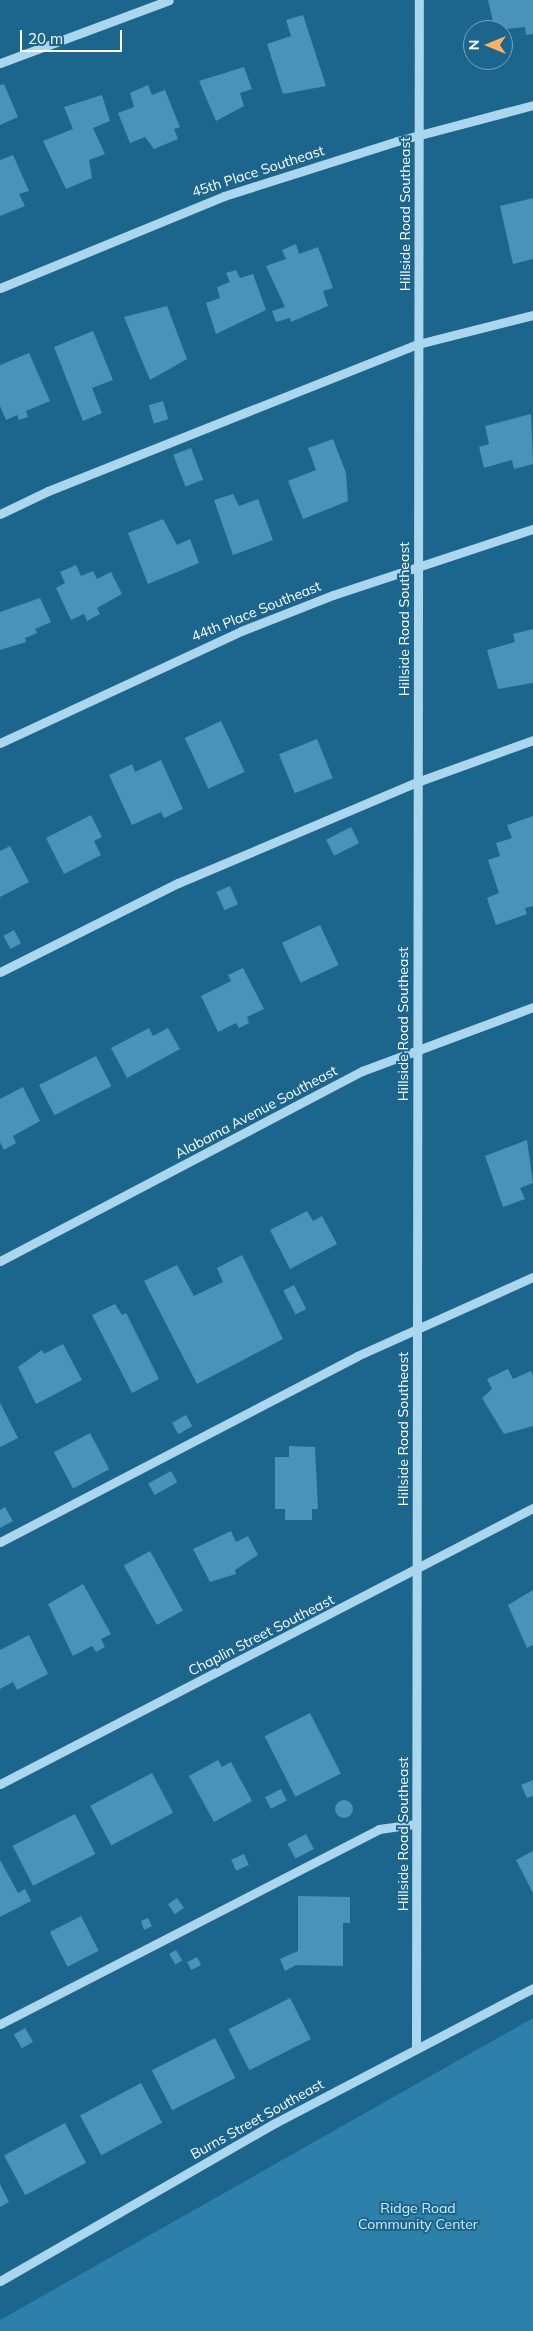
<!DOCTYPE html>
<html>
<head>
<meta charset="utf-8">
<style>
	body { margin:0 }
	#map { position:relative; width:533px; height:2331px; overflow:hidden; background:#1c668e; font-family:Mulish,sans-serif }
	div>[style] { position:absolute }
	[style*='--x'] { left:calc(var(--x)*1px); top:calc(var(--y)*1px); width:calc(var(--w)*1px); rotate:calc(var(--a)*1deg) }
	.green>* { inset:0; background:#2c80aa }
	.building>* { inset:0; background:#4992b8; transform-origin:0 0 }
	.round { border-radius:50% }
	.minor>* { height:9px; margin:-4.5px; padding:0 4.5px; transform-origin:4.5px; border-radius:4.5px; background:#aad7ee }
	span { translate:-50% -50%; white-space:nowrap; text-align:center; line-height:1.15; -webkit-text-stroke:4px #1c668e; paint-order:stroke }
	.street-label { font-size:14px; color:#fff }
	.park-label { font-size:14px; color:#cfecfa }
	.north { position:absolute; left:463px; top:20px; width:50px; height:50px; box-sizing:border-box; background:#1c668e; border:1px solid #77a3bb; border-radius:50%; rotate:270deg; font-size:14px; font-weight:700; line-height:20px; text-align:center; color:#fff }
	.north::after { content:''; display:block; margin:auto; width:18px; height:22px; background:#feb267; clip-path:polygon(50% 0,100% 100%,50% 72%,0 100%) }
	.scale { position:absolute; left:20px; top:30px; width:102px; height:22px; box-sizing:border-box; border:2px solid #fff; border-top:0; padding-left:6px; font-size:15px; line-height:18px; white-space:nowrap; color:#fff; -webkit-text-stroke:4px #1c668e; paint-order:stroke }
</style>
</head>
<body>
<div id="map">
	<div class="green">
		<div style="clip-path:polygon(533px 2018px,533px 2331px,0 2331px,0 2320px)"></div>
	</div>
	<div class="building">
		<div style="clip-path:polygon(488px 0,533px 0,533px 34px,526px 35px,525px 27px,495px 30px)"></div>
		<div style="clip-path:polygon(303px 15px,326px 86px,283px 94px,267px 44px,291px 36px,286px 20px)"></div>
		<div style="clip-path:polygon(244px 67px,252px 89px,240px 93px,244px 106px,216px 121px,199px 81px)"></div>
		<div style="clip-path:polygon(4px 84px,18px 117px,0 125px,0 85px)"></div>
		<div style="clip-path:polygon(148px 85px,152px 95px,165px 90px,180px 127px,174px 129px,178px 139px,154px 149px,145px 137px,130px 143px,118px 113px,134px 107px,130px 93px)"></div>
		<div style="clip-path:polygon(102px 95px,110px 121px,93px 128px,105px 154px,89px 160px,92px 178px,66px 189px,43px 141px,73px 129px,64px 107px)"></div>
		<div style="clip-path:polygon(13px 155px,29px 191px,19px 194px,25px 206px,0 216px,0 160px)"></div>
		<div style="clip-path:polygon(533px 198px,533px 259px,513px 264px,500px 206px)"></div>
		<div style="clip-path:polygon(296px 244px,299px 254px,318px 247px,333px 288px,323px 291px,328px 306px,291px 322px,290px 318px,276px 322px,272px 311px,285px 307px,266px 266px,286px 259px,282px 250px)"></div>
		<div style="clip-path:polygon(236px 270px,240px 278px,253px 274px,266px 310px,216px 334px,206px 303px,220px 298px,217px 287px,230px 282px,226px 273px)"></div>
		<div style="clip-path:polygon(167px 306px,187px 359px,150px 380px,124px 317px)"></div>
		<div style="clip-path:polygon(93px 331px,113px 380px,92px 388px,102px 413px,83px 421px,54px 347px)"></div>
		<div style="clip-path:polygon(29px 353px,50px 401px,26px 411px,28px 417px,19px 420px,17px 415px,6px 420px,0 406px,0 365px)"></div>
		<div style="left:163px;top:401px;width:19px;height:15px;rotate:74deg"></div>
		<div style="clip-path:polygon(531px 414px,533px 464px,514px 469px,512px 460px,484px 468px,479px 447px,489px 444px,485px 426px)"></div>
		<div style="clip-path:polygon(333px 439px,346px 473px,348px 501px,303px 519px,288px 481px,316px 470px,308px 448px)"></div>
		<div style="left:191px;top:448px;width:34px;height:19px;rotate:69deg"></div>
		<div style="clip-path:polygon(233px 494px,239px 506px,258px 499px,273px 540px,233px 555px,214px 500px)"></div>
		<div style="clip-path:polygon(163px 519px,177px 545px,190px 539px,199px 563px,148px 584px,128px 533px)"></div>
		<div style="clip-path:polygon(76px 565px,81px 576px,93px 571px,97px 579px,111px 572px,122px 594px,97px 608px,100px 614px,87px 621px,84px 614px,71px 620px,56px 588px,65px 583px,60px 572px)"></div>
		<div style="clip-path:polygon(40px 598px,51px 622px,35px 629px,37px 633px,25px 638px,26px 642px,0 650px,0 612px)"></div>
		<div style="clip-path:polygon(533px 629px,533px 683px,498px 689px,487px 650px,515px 642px,513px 634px)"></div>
		<div style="left:221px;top:721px;width:56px;height:40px;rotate:65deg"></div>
		<div style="left:317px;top:739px;width:42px;height:41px;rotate:68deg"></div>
		<div style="clip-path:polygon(161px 760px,183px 809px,164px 818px,161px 812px,132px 825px,109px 775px,132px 764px,135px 772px)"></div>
		<div style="clip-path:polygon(91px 815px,102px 837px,94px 841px,101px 855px,64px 874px,46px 838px)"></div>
		<div style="clip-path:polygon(533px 816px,533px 906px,525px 908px,527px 914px,496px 925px,487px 898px,499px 893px,488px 860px,500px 856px,496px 843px,512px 838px,507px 825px)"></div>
		<div style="left:351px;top:827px;width:18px;height:28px;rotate:63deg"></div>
		<div style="clip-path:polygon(10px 846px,29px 882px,0 897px,0 851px)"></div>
		<div style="left:230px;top:886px;width:20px;height:15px;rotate:66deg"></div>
		<div style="left:320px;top:925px;width:44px;height:42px;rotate:65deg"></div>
		<div style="left:14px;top:930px;width:15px;height:12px;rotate:62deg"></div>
		<div style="clip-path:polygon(243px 968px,264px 1009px,247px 1017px,249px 1023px,239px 1028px,236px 1023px,218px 1032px,201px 996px,231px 981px,228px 975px)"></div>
		<div style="clip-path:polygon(149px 1028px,153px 1036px,168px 1028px,180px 1049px,127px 1078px,111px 1048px)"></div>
		<div style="left:96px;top:1056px;width:34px;height:64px;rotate:63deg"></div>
		<div style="clip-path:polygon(23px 1087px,40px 1121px,13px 1136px,16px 1143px,4px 1150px,0 1142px,0 1099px)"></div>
		<div style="clip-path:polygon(527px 1140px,533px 1183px,520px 1188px,525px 1199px,503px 1207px,485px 1156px)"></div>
		<div style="clip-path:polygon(307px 1211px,313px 1221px,322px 1216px,337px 1244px,290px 1269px,270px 1230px)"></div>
		<div style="clip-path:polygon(242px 1255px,283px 1339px,197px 1384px,144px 1281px,177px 1265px,194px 1296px,223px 1282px,217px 1268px)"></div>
		<div style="left:294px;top:1285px;width:27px;height:12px;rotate:63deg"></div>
		<div style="clip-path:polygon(115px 1304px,122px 1315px,126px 1313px,159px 1379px,132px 1393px,92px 1315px)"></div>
		<div style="clip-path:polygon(63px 1344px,82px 1380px,36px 1404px,18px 1367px,42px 1350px,44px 1354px)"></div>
		<div style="clip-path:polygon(508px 1369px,513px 1379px,531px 1371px,533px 1376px,533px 1426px,504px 1434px,482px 1398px,492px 1389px,487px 1379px)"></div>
		<div style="clip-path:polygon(0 1403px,18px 1438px,0 1447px)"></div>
		<div style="left:186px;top:1415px;width:13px;height:16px;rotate:61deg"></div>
		<div style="left:90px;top:1433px;width:41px;height:41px;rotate:62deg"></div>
		<div style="clip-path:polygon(289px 1446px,315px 1447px,318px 1509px,312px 1509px,312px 1520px,285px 1520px,285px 1509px,275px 1509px,275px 1457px,289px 1457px)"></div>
		<div style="left:171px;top:1471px;width:13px;height:26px;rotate:61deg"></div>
		<div style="clip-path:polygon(5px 1507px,13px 1521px,0 1528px,0 1510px)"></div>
		<div style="clip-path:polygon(231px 1531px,236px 1542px,248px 1536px,258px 1555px,235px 1570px,236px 1574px,210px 1582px,193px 1549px)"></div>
		<div style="left:150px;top:1551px;width:68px;height:30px;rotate:61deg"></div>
		<div style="clip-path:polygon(83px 1584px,111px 1634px,101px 1639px,105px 1647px,96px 1652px,92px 1646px,73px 1656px,48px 1604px)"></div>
		<div style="clip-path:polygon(533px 1590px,533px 1645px,527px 1648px,508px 1605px)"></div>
		<div style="clip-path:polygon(29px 1635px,48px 1674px,17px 1690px,13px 1682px,0 1689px,0 1650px)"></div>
		<div style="left:310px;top:1713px;width:68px;height:51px;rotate:63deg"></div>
		<div style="clip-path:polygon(218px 1760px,222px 1767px,231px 1762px,252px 1801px,214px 1822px,189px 1776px)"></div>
		<div style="left:152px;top:1773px;width:45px;height:70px;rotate:62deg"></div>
		<div style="clip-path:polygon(533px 1780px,533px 1796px,527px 1798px,521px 1785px)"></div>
		<div style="left:281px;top:1789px;width:13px;height:18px;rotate:63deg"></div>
		<div class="round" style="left:335px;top:1800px;width:18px;height:18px"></div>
		<div style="left:75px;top:1814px;width:45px;height:70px;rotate:63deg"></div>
		<div style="left:306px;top:1834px;width:17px;height:21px;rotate:62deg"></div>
		<div style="clip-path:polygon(533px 1851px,533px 1893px,516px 1860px)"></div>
		<div style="left:244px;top:1854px;width:12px;height:14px;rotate:66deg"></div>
		<div style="clip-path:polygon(0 1860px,18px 1893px,25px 1889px,31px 1901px,0 1917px)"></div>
		<div style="clip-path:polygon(298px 1896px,350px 1897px,350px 1923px,343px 1923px,343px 1966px,296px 1965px,285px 1971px,280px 1959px,298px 1951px)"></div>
		<div style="left:177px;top:1898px;width:12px;height:11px;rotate:55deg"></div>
		<div style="left:81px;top:1916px;width:39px;height:35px;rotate:63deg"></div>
		<div style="clip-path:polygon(148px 1918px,152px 1926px,144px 1930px,141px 1921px)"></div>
		<div style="left:176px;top:1950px;width:12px;height:8px;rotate:59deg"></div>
		<div style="left:197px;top:1957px;width:9px;height:11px;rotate:63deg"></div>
		<div style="left:290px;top:1998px;width:46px;height:69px;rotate:63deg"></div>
		<div style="left:25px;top:2028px;width:16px;height:13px;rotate:60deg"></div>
		<div style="left:215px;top:2038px;width:45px;height:71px;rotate:63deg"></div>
		<div style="left:141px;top:2083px;width:45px;height:69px;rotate:62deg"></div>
		<div style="left:65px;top:2123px;width:45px;height:69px;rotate:62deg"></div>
		<div style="clip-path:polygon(0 2184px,9px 2202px,0 2207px)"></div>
	</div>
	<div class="minor">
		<div style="--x:0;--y:63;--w:180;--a:-20.4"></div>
		<div style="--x:0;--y:288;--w:242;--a:-22.3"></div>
		<div style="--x:224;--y:196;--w:182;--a:-17.6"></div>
		<div style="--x:397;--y:141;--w:141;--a:-14.8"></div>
		<div style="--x:0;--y:514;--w:53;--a:-25.6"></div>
		<div style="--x:48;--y:491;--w:398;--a:-21.7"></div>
		<div style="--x:418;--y:344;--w:119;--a:-14.2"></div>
		<div style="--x:0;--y:743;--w:266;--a:-24.9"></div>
		<div style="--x:241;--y:631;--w:99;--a:-21.4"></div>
		<div style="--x:333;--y:595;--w:211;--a:-18.3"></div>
		<div style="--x:0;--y:972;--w:199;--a:-26.6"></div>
		<div style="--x:178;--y:883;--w:259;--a:-22.9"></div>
		<div style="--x:417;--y:782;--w:123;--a:-19.9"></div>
		<div style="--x:0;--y:1261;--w:409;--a:-27.7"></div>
		<div style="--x:362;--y:1071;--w:183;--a:-20.5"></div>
		<div style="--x:0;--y:1542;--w:403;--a:-27.5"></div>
		<div style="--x:357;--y:1356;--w:193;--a:-24.2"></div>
		<div style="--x:0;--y:1784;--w:600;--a:-27.38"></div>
		<div style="--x:0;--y:2024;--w:426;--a:-27.2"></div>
		<div style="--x:379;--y:1829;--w:37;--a:-8"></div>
		<div style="--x:416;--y:2048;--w:2048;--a:-89.92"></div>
		<div style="--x:0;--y:2281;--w:317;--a:-29.9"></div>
		<div style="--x:275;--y:2123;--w:291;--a:-27.6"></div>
	</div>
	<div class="street-label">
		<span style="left:258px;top:171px;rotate:-18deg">45th Place Southeast</span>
		<span style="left:405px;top:214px;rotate:-90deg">Hillside Road Southeast</span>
		<span style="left:256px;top:611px;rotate:-22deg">44th Place Southeast</span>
		<span style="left:404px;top:619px;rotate:-90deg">Hillside Road Southeast</span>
		<span style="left:403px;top:1024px;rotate:-90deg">Hillside Road Southeast</span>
		<span style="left:256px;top:1112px;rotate:-28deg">Alabama Avenue Southeast</span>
		<span style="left:403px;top:1429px;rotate:-90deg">Hillside Road Southeast</span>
		<span style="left:261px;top:1635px;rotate:-27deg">Chaplin Street Southeast</span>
		<span style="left:403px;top:1834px;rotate:-90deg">Hillside Road Southeast</span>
		<span style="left:257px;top:2119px;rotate:-29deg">Burns Street Southeast</span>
	</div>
	<div class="park-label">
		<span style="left:418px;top:2216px">Ridge Road<br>Community Center</span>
	</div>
	<div class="north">N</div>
	<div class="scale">20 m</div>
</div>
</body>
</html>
